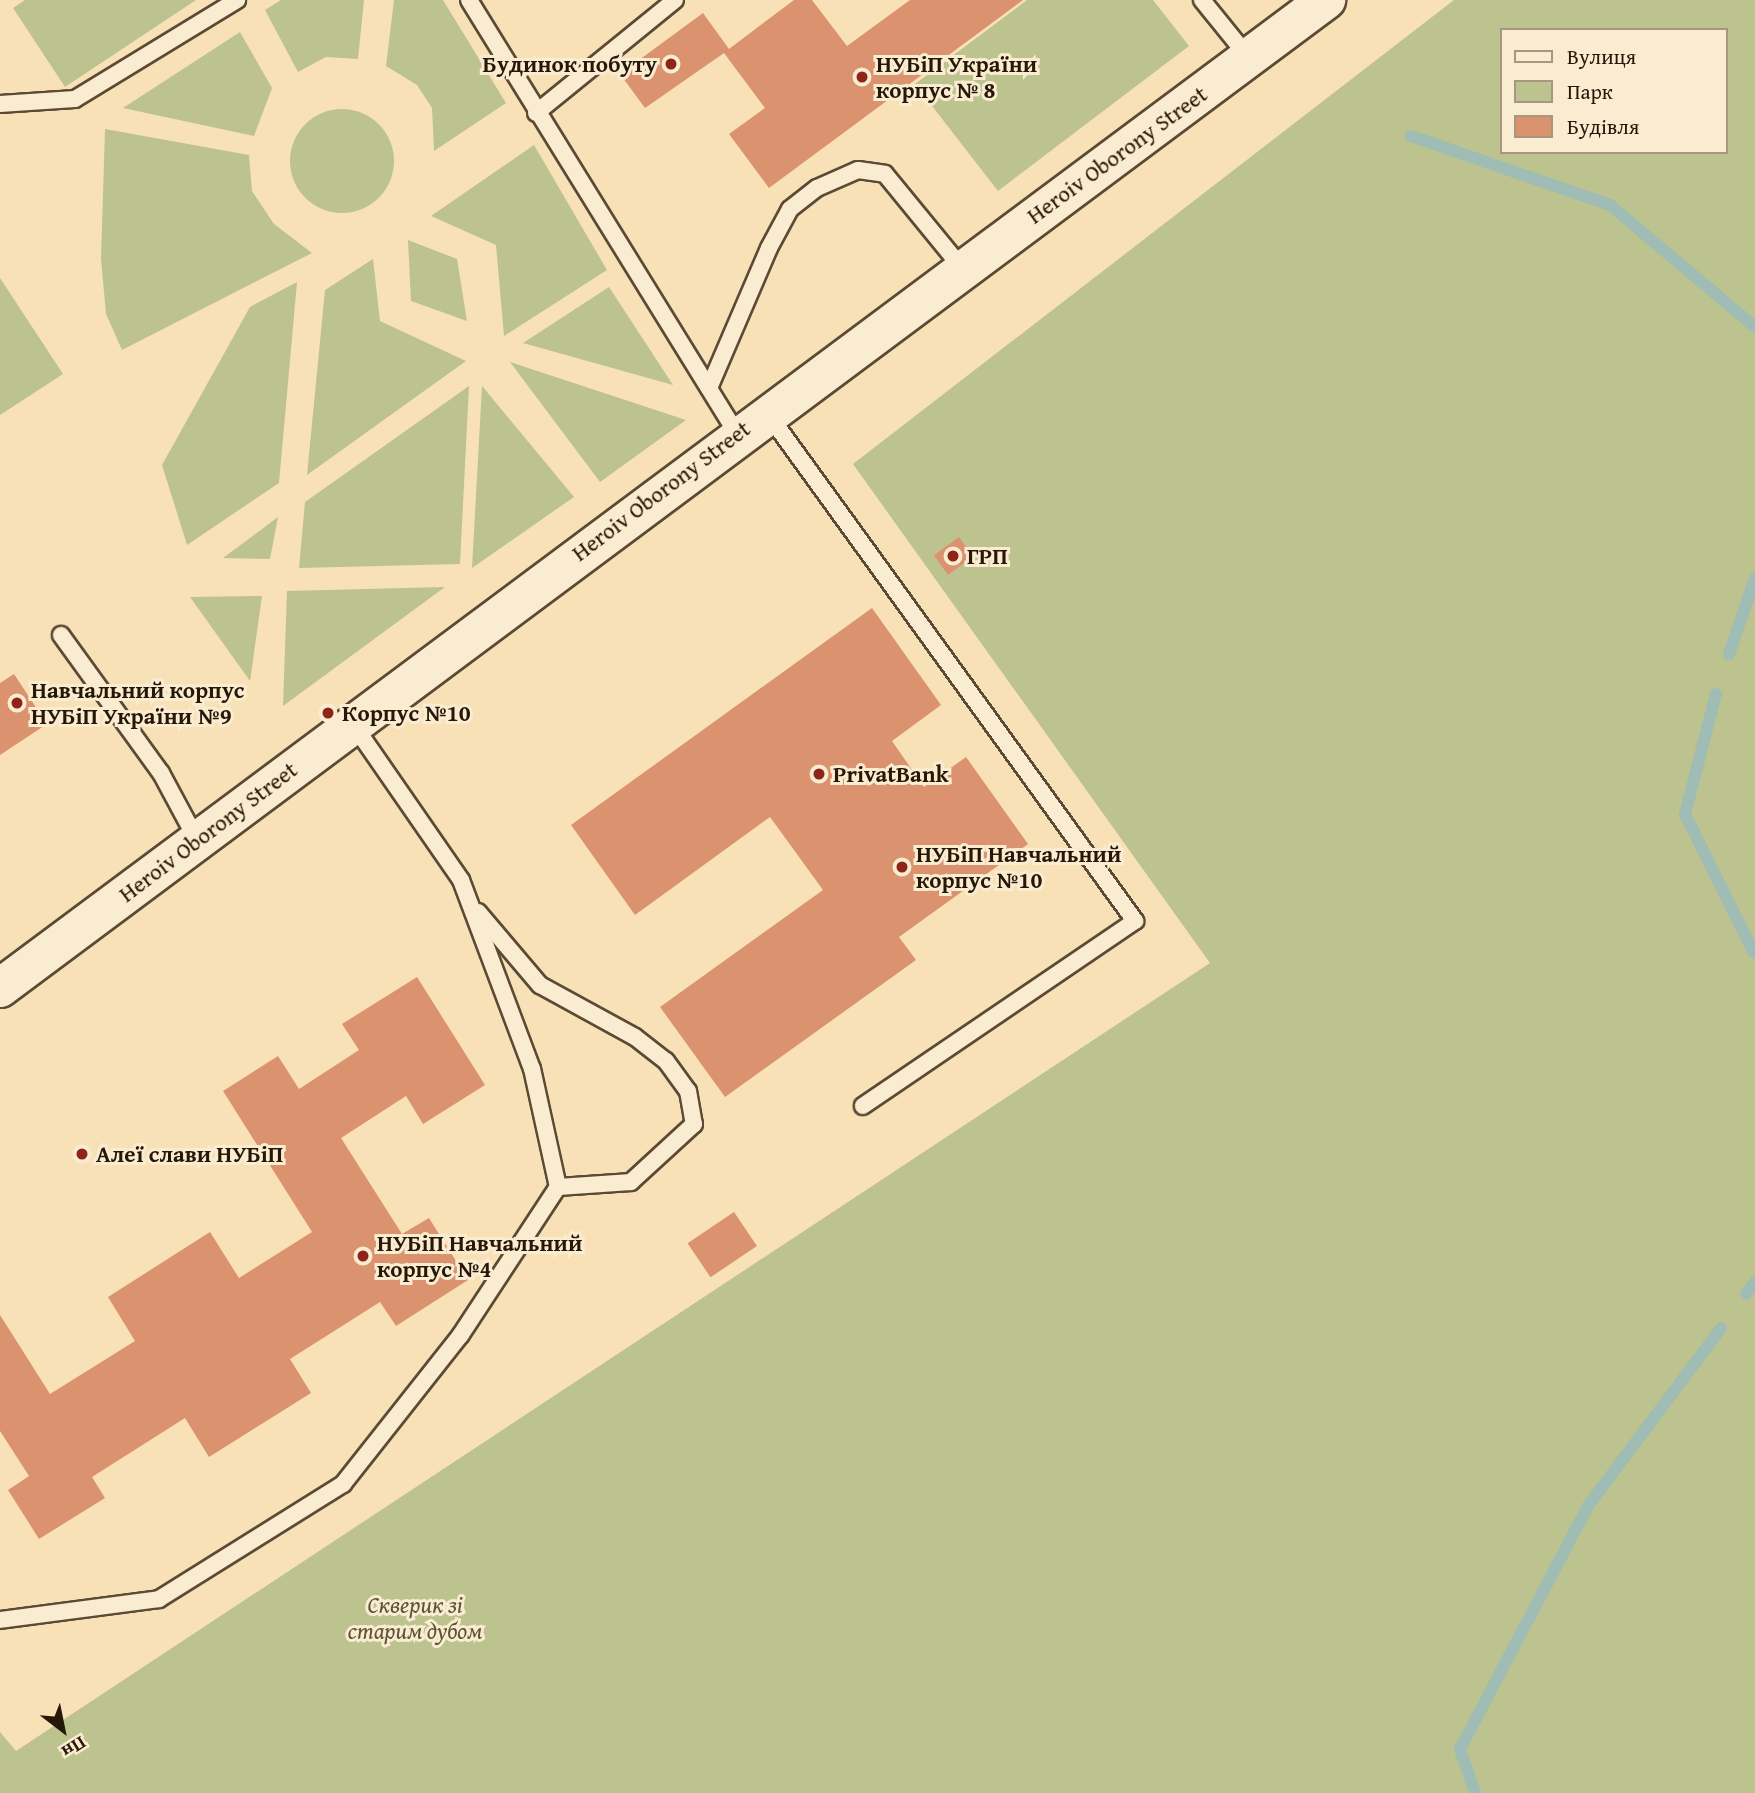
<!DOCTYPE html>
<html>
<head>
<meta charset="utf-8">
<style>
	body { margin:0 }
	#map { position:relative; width:1755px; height:1793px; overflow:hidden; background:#f8e1b7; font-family:"Gentium Book Plus",serif }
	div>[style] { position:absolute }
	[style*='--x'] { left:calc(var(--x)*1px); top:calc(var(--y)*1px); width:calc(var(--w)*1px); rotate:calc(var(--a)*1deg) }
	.green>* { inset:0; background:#bdc38e }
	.round { border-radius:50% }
	.stream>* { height:12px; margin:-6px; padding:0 6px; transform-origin:6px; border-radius:6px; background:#9fbcb5 }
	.building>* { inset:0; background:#db926f; transform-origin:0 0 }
	.roads { filter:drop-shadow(2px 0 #5b4a34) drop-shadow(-2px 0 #5b4a34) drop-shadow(0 2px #5b4a34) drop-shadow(0 -2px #5b4a34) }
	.service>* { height:16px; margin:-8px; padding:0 8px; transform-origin:8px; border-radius:8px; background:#faecd0 }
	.tertiary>* { height:38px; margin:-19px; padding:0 19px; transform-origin:19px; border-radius:19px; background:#faecd0 }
	.dots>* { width:19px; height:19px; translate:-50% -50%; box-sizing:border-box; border:4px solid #faecd0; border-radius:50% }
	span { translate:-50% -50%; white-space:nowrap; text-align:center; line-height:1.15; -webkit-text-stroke:6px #faecd0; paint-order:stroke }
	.poi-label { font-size:23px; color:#271708; font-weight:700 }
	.right { translate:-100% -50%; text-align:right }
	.left { translate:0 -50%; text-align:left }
	.street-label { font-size:23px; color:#271708 }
	.park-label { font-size:23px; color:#5c5337; font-style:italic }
	.legend { position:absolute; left:1500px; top:28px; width:228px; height:126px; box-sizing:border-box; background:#faecd0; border:2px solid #a69780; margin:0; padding:9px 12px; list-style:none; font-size:21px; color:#271708 }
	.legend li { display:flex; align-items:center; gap:14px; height:35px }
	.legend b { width:35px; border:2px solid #a69780 }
	.north { position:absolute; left:28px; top:1695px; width:70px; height:70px; -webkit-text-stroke:5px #faecd0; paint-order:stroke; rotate:148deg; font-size:19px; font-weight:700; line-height:28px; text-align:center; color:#271708 }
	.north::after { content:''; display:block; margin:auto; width:24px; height:32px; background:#271708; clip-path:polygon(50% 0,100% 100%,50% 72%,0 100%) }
</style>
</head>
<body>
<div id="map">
	<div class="green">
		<div style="clip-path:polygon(25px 0,196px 0,65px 87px,13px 8px)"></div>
		<div style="clip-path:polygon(281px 0,364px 0,358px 59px,326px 57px,298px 72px,265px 10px)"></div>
		<div style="clip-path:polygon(394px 0,443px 0,506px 103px,434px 151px,432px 108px,417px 85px,386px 66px)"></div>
		<div style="clip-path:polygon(1027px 0,1153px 0,1189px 46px,998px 191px,915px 84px)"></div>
		<div style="clip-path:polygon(evenodd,1454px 0,1755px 0,1755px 1793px,0 1793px,0 1732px,16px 1751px,1210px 963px,853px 464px,1454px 0,1501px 30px,1725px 30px,1725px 152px,1501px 152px,1501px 30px)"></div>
		<div style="clip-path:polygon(240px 32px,272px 88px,254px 136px,123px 108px)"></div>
		<div class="round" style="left:290px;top:109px;width:104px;height:104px"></div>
		<div style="clip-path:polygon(105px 129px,249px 155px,252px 191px,274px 224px,312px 253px,122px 350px,106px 314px,101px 259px)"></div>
		<div style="clip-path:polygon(534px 145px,607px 270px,504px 336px,496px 245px,431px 216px)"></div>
		<div style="clip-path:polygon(408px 240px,457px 259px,467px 321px,411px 301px)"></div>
		<div style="clip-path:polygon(373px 259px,380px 321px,466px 361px,307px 475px,325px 290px)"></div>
		<div style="clip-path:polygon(0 278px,63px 374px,0 415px)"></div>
		<div style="clip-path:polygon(297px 282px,279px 483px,187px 545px,162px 465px,250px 307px)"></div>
		<div style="clip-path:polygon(609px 287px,673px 385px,523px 343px)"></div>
		<div style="clip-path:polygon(510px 362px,686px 420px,600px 482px)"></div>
		<div style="clip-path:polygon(469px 386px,460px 564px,299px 568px,305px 502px)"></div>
		<div style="clip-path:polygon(482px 386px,574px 497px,472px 568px)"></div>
		<div style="clip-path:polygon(278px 517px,270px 559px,223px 558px)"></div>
		<div style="clip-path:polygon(445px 587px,283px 706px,287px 591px)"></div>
		<div style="clip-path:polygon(262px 596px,250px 681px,190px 597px)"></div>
	</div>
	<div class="stream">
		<div style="--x:1411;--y:136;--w:211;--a:19.1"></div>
		<div style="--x:1610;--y:205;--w:189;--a:40.1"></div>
		<div style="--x:1729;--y:654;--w:80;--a:-71.1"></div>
		<div style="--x:1716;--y:694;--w:124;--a:104.5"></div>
		<div style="--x:1685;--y:814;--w:155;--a:63.6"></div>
		<div style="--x:1746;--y:1294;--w:15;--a:-53"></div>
		<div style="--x:1475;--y:1793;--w:46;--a:-108.8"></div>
		<div style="--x:1460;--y:1749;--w:275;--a:-62.2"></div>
		<div style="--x:1588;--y:1506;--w:222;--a:-53.2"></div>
	</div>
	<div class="building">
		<div style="clip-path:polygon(794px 0,812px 0,847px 46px,910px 0,1023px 0,769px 188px,729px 134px,765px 108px,724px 53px,645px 108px,620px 74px,703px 13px,729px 49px)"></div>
		<div style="left:959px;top:537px;width:24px;height:31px;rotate:54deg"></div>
		<div style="clip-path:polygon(872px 608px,941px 705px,892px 741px,924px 787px,966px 757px,1028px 844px,899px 937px,916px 960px,725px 1097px,660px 1007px,823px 890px,770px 817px,635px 915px,571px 825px)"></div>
		<div style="clip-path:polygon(14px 674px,47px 724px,0 755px,0 683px)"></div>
		<div style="clip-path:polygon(417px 977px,485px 1085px,423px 1124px,406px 1096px,341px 1138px,402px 1234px,429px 1218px,468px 1280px,396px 1326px,380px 1302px,290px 1359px,311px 1393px,209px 1457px,185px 1418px,92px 1477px,105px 1498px,39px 1539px,8px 1490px,29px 1476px,0 1431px,0 1315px,50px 1394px,135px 1341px,108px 1297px,210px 1232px,239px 1278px,312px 1232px,223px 1091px,278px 1056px,299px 1089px,359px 1050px,342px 1024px)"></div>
		<div style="left:734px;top:1212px;width:41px;height:56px;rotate:56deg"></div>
	</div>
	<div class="roads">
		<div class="service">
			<div style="--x:469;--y:0;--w:510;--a:58.3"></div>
			<div style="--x:1202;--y:0;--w:75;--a:51"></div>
			<div style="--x:0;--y:104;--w:75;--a:-3.8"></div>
			<div style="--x:75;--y:99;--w:190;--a:-31.4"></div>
			<div style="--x:536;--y:113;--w:179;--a:-39.1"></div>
			<div style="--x:709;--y:388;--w:152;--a:-66.8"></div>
			<div style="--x:769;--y:248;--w:44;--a:-61.7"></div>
			<div style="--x:790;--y:209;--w:34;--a:-38"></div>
			<div style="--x:817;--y:188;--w:45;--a:-23.7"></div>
			<div style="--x:858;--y:170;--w:27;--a:8"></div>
			<div style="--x:885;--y:174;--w:122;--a:50.7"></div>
			<div style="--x:768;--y:414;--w:626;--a:54.1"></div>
			<div style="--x:1135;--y:921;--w:329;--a:145.8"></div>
			<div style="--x:61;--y:635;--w:170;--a:54.1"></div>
			<div style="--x:161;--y:773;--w:76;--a:61.8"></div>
			<div style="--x:478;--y:912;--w:96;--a:49.7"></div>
			<div style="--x:540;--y:985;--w:108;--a:28.7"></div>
			<div style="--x:635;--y:1037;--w:39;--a:38"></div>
			<div style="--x:666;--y:1061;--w:37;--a:54"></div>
			<div style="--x:688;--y:1091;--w:34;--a:80"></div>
			<div style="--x:694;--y:1124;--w:86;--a:137.4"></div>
			<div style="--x:631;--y:1182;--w:73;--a:176.1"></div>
			<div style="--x:0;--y:1620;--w:160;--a:-7.5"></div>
			<div style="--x:159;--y:1599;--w:217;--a:-32"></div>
			<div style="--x:343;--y:1484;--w:189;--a:-51.7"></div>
			<div style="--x:460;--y:1336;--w:178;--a:-56.7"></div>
			<div style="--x:558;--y:1187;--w:121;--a:-102.4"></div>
			<div style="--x:532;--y:1069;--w:202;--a:-110.6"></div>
			<div style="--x:461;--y:880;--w:190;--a:-124.7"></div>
		</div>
		<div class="tertiary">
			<div style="--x:0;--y:988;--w:1654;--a:-36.69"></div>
		</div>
	</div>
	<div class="dots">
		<div style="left:671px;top:64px;background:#8f2418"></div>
		<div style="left:862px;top:77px;background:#8f2418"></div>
		<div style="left:953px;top:556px;background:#8f2418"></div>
		<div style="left:17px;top:703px;background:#8f2418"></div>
		<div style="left:328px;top:713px;background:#8f2418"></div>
		<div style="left:819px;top:774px;background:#8f2418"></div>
		<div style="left:902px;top:867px;background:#8f2418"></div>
		<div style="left:82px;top:1154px;background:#8f2418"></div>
		<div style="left:363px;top:1256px;background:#8f2418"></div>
	</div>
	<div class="poi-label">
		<span class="right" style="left:657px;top:64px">Будинок побуту</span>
		<span class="left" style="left:876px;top:77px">НУБіП України<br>корпус № 8</span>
		<span class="left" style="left:967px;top:556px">ГРП</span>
		<span class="left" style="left:31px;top:703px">Навчальний корпус<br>НУБіП України №9</span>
		<span class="left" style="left:342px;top:713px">Корпус №10</span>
		<span class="left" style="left:833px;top:774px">PrivatBank</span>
		<span class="left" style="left:916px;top:867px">НУБіП Навчальний<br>корпус №10</span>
		<span class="left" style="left:96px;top:1154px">Алеї слави НУБіП</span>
		<span class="left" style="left:377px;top:1256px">НУБіП Навчальний<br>корпус №4</span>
	</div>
	<div class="street-label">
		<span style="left:1117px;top:155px;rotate:-36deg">Heroiv Oborony Street</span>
		<span style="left:661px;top:491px;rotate:-37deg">Heroiv Oborony Street</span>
		<span style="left:208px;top:832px;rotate:-37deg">Heroiv Oborony Street</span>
	</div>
	<div class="park-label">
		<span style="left:415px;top:1618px">Скверик зі<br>старим дубом</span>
	</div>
	<ul class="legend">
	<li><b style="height:9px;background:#faecd0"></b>Вулиця</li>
	<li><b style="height:19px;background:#bdc38e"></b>Парк</li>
	<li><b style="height:19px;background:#db926f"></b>Будівля</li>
	</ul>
	<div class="north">Пн</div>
</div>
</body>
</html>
